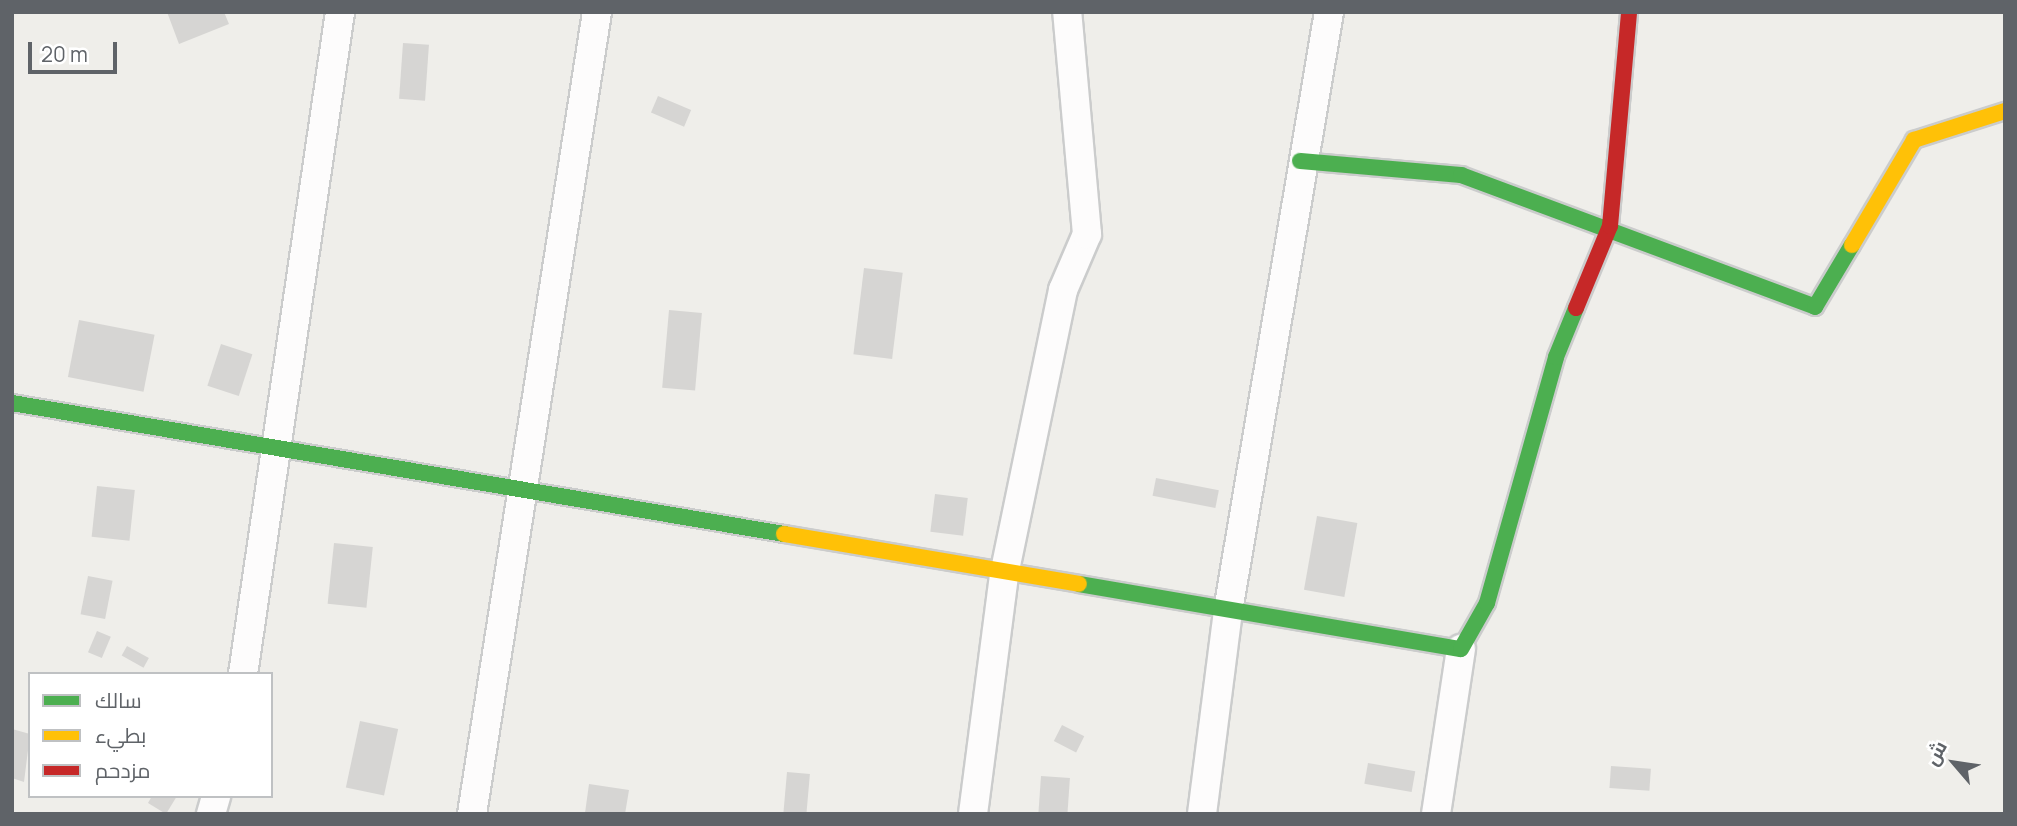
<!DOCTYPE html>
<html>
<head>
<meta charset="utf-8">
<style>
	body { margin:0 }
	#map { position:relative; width:2017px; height:826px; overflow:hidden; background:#efeeea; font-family:Manrope,Cairo,sans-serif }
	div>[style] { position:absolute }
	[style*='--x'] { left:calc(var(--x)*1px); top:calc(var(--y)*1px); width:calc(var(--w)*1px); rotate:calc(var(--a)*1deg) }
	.building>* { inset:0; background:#d6d5d3; transform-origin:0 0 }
	.roads { filter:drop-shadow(2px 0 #cbcccc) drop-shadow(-2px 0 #cbcccc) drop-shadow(0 2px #cbcccc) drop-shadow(0 -2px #cbcccc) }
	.street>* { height:28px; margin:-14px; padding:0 14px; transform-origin:14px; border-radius:14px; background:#fdfcfc }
	.fast>* { height:16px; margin:-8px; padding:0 8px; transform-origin:8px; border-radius:8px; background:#4caf50 }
	.slow>* { height:16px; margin:-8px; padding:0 8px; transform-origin:8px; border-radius:8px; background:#ffc107 }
	.jam>* { height:16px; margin:-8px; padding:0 8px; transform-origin:8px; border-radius:8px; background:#c62828 }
	span { translate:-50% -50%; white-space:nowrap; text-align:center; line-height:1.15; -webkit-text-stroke:6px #fff; paint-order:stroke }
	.frame { position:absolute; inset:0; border:14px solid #5f6368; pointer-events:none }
	.legend { position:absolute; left:28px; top:672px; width:245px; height:126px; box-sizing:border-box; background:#fff; border:2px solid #bfc1c3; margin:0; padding:9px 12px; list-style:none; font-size:21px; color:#5f6368 }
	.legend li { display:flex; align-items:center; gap:14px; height:35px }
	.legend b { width:35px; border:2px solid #bfc1c3 }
	.north { position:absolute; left:1919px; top:728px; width:70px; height:70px; -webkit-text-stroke:5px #fff; paint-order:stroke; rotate:299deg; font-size:19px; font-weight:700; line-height:28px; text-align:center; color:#5f6368 }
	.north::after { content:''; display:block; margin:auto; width:24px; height:32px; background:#5f6368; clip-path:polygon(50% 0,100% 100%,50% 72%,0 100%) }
	.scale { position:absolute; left:28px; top:42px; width:89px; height:32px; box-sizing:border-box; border:4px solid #5f6368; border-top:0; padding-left:9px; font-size:21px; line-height:24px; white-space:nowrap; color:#5f6368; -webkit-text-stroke:5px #fff; paint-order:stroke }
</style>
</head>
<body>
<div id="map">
	<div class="building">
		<div style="clip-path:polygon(167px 12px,224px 12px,229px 24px,179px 44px)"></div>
		<div style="left:403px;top:43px;width:26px;height:56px;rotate:4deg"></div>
		<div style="left:658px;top:96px;width:36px;height:18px;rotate:23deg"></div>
		<div style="left:864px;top:268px;width:39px;height:87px;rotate:7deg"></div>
		<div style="left:669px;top:310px;width:33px;height:78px;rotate:5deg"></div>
		<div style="left:79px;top:320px;width:77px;height:58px;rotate:11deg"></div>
		<div style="left:221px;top:344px;width:33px;height:44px;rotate:18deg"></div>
		<div style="left:1156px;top:478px;width:64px;height:18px;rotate:11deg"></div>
		<div style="left:97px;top:486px;width:38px;height:51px;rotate:6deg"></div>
		<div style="left:935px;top:494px;width:33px;height:38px;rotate:7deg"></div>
		<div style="left:1317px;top:516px;width:41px;height:75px;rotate:10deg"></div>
		<div style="left:334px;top:543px;width:39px;height:61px;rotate:6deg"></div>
		<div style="left:88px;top:576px;width:25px;height:39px;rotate:11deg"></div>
		<div style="left:97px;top:631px;width:15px;height:23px;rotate:23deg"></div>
		<div style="left:127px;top:646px;width:25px;height:11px;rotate:29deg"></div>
		<div style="left:360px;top:721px;width:39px;height:68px;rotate:12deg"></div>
		<div style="left:1062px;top:725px;width:25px;height:18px;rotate:27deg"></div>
		<div style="clip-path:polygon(12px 729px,30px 734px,24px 782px,12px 778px)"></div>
		<div style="left:1368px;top:763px;width:48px;height:21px;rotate:10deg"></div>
		<div style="left:1611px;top:766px;width:40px;height:22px;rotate:4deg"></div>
		<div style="left:787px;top:772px;width:23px;height:41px;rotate:5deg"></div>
		<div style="left:1041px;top:776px;width:29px;height:36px;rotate:4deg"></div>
		<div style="clip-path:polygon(589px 784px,629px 790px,625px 814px,585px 813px)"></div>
		<div style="clip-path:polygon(152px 796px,177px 796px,166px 814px,148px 803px)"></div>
	</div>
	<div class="roads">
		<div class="street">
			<div style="--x:243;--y:674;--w:669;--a:-81.66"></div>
			<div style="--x:211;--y:814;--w:19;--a:-74"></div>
			<div style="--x:472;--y:814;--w:812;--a:-81.14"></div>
			<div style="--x:973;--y:814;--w:241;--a:-82.6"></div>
			<div style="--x:1004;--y:575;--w:291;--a:-78.3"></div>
			<div style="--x:1063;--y:290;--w:61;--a:-66.8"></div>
			<div style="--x:1087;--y:234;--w:223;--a:-95.1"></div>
			<div style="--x:1202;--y:814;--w:205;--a:-82.7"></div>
			<div style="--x:1228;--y:611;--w:607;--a:-80.43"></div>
			<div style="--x:1436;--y:814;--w:167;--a:-81.4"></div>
		</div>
		<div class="fast">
			<div style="--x:1300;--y:161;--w:162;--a:5"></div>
			<div style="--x:1461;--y:175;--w:378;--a:20.4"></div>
			<div style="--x:1815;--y:307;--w:72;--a:-59.2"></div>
			<div style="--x:12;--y:403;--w:783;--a:9.63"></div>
			<div style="--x:1079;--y:584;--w:387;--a:9.7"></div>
			<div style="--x:1461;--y:649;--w:53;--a:-60.5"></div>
			<div style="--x:1487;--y:603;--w:255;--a:-74.3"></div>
			<div style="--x:1556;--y:357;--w:53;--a:-67.8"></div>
		</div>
		<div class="slow">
			<div style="--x:1852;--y:245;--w:122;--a:-59.4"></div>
			<div style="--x:1914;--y:140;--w:96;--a:-17.7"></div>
			<div style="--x:784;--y:534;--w:299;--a:9.6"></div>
		</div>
		<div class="jam">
			<div style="--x:1576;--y:308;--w:89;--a:-67.5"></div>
			<div style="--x:1610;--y:226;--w:215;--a:-84.9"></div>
		</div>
	</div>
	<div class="frame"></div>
	<ul class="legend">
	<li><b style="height:9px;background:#4caf50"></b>سالك</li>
	<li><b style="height:9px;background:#ffc107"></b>بطيء</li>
	<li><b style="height:9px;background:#c62828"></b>مزدحم</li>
	</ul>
	<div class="north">ش</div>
	<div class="scale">20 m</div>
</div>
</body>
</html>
